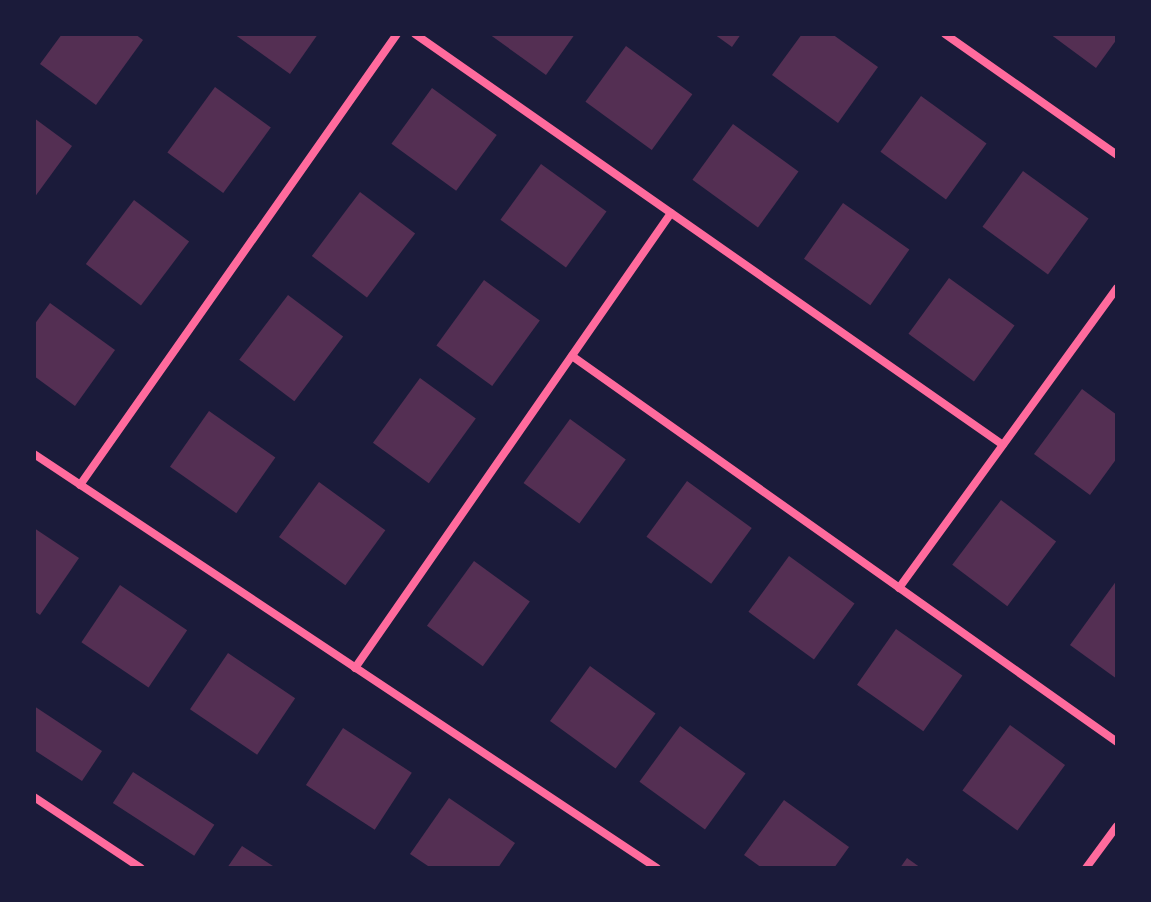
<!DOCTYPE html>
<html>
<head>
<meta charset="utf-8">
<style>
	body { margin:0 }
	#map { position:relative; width:1151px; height:902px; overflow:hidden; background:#1b1b3a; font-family:Mulish,sans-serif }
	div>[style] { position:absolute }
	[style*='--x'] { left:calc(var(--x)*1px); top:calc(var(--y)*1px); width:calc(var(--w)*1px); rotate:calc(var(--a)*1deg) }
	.building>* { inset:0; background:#542f53; transform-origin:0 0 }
	.minor>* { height:8px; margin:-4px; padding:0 4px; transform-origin:4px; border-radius:4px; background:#ff6b9d }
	span { translate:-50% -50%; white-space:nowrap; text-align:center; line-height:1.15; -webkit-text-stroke:8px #1b1b3a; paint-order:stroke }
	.frame { position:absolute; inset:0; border:36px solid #1b1b3a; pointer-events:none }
</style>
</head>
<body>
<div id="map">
	<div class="building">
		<div style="clip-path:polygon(62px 34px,135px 34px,143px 40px,96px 105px,40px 64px)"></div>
		<div style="clip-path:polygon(234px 34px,318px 34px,290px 74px)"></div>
		<div style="clip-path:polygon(489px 34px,575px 34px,546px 75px)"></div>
		<div style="clip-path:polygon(714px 34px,741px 34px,732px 47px)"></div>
		<div style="clip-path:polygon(802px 34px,832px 34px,878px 67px,838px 123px,772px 75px)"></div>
		<div style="clip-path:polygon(1050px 34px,1117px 34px,1117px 39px,1096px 68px)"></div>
		<div style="left:626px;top:46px;width:82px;height:69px;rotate:36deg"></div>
		<div style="left:215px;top:87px;width:69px;height:81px;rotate:36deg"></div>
		<div style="left:432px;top:88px;width:80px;height:69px;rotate:36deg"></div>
		<div style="left:921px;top:96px;width:81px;height:69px;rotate:36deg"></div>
		<div style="clip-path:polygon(34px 118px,72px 146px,34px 198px)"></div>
		<div style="left:733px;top:124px;width:81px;height:69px;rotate:36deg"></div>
		<div style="left:541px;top:164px;width:81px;height:69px;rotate:36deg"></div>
		<div style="left:1023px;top:171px;width:81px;height:69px;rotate:36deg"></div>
		<div style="left:360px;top:192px;width:69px;height:80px;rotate:37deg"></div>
		<div style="left:134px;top:200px;width:69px;height:80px;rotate:37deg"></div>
		<div style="left:843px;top:203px;width:81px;height:68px;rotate:35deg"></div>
		<div style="left:949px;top:278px;width:81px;height:69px;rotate:36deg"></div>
		<div style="left:484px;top:280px;width:69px;height:81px;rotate:36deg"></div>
		<div style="left:288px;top:295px;width:69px;height:81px;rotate:37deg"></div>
		<div style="clip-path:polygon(50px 303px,115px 350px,75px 406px,34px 376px,34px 325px)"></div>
		<div style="left:420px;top:378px;width:69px;height:80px;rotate:36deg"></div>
		<div style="clip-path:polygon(1082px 389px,1117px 415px,1117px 458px,1090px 495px,1034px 454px)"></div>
		<div style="left:209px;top:411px;width:81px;height:68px;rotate:35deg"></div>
		<div style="left:570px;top:419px;width:69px;height:79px;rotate:36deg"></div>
		<div style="left:687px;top:481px;width:80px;height:69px;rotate:36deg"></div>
		<div style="left:319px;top:482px;width:82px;height:68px;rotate:36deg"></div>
		<div style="left:1001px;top:500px;width:69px;height:81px;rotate:37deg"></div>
		<div style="clip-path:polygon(34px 528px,79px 558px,40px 615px,34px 611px)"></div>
		<div style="left:789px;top:556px;width:81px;height:69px;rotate:36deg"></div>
		<div style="left:474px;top:561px;width:69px;height:80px;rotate:36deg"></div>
		<div style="clip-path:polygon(1117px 580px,1117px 679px,1070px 645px)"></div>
		<div style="left:120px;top:585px;width:81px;height:69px;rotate:34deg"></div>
		<div style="left:896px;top:629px;width:81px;height:68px;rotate:35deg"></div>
		<div style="left:228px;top:653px;width:81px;height:68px;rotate:34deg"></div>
		<div style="left:590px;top:666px;width:81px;height:68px;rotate:36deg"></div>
		<div style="clip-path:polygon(34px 706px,102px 751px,82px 781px,34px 750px)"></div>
		<div style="left:1010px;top:725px;width:68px;height:81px;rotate:36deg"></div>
		<div style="left:680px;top:726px;width:81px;height:69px;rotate:36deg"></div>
		<div style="left:343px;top:728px;width:82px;height:68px;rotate:33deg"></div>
		<div style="left:133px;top:772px;width:97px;height:37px;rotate:33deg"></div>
		<div style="clip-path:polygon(449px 798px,515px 843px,498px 868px,431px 868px,410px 854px)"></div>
		<div style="clip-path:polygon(784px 800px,849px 847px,834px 868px,762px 868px,744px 855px)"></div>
		<div style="clip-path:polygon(242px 846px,276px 868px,227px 868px)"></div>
		<div style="clip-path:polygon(907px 858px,921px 868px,900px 868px)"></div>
	</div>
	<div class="minor">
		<div style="--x:415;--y:34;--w:717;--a:34.95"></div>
		<div style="--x:945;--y:34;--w:210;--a:35.1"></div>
		<div style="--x:572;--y:356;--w:668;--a:35.31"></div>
		<div style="--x:34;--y:454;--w:748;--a:33.61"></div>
		<div style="--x:80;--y:485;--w:551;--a:-54.9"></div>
		<div style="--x:899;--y:588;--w:371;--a:-54"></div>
		<div style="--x:355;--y:668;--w:554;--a:-55.22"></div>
		<div style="--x:34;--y:797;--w:128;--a:33.6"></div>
		<div style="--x:1086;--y:868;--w:52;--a:-53.6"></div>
	</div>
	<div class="frame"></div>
</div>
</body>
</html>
